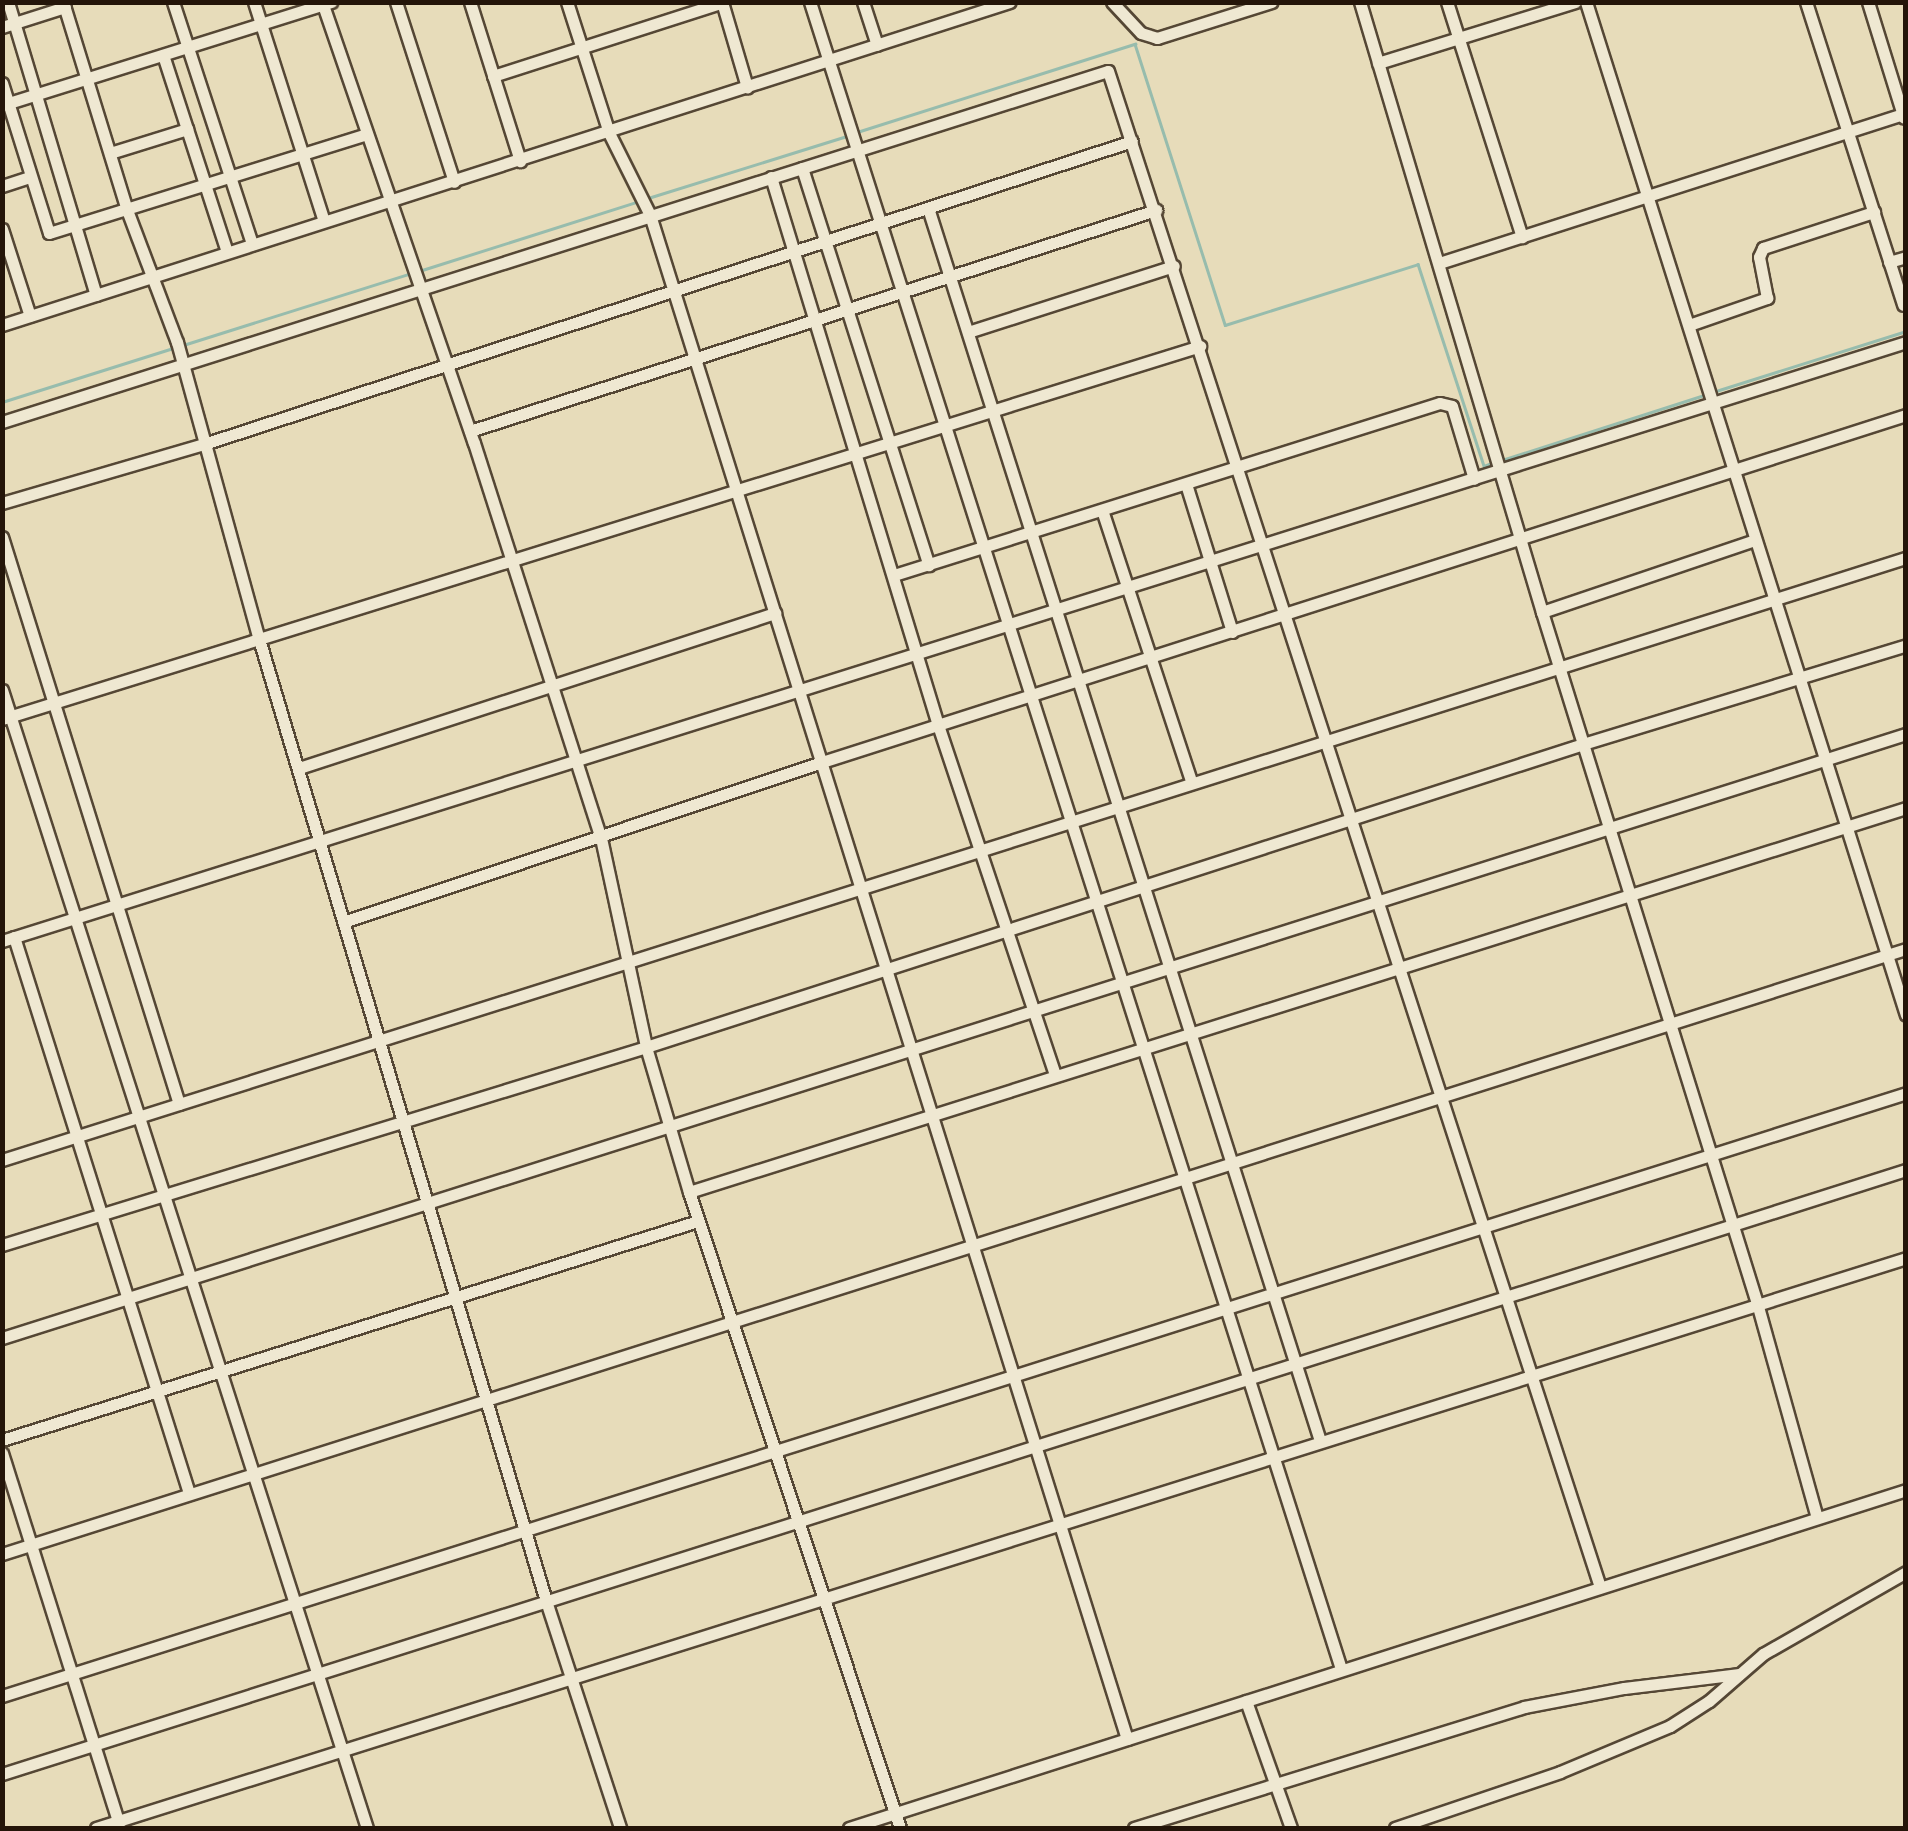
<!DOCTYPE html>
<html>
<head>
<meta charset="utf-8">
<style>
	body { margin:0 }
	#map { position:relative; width:1908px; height:1831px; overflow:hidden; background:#e7dcba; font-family:"IM FELL DW Pica",serif }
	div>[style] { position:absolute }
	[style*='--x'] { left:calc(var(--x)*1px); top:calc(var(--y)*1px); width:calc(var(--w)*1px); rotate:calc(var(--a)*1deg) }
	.stream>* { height:2.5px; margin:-1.25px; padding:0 1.25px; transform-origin:1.25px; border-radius:1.25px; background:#97bcad }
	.roads { filter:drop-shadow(2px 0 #554735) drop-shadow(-2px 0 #554735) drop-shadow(0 2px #554735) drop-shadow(0 -2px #554735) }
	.minor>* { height:11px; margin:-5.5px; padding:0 5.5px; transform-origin:5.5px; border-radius:5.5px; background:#efe8d2 }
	span { translate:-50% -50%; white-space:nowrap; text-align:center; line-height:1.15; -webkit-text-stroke:8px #efe8d2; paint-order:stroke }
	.frame { position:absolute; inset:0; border:5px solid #241509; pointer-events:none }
</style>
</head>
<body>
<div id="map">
	<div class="stream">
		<div style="--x:857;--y:132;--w:292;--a:-17.6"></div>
		<div style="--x:1135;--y:44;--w:295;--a:72.2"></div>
		<div style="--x:1225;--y:325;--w:202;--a:-17.5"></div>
		<div style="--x:1418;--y:264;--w:213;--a:71.9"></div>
		<div style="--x:1484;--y:466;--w:11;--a:-22"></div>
		<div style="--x:648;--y:198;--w:212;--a:-17.3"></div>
		<div style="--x:419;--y:271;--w:232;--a:-17.6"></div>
		<div style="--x:180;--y:346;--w:242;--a:-17.5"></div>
		<div style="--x:1716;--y:391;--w:199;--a:-17.5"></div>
		<div style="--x:2;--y:402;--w:179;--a:-17.5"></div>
		<div style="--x:1502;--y:460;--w:212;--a:-17.8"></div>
	</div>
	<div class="roads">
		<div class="minor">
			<div style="--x:8;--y:2;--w:306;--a:73.3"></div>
			<div style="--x:63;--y:2;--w:218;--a:72.9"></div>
			<div style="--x:127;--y:210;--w:141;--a:69.3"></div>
			<div style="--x:177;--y:342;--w:308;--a:74.6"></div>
			<div style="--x:259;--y:639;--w:1004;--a:73.39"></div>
			<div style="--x:546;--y:1601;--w:239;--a:71.9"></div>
			<div style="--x:173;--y:2;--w:255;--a:71.9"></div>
			<div style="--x:254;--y:2;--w:230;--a:72.3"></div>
			<div style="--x:322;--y:2;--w:466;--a:71"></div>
			<div style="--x:474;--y:443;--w:415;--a:72.2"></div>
			<div style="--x:601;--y:838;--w:214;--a:77.8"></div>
			<div style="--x:646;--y:1047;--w:151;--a:73.5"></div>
			<div style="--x:689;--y:1192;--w:670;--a:71.65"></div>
			<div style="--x:396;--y:2;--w:189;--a:72.1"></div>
			<div style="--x:470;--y:2;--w:167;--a:72.5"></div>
			<div style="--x:567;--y:2;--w:138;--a:72.2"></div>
			<div style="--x:609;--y:133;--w:92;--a:63.4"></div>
			<div style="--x:650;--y:215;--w:1597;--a:72.62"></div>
			<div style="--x:722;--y:2;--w:89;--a:73.6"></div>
			<div style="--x:810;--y:2;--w:1750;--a:72.33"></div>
			<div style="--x:863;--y:2;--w:45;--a:72"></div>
			<div style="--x:1112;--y:2;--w:42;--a:46.9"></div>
			<div style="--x:1141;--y:33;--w:17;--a:17"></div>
			<div style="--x:1157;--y:38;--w:120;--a:-17.5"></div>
			<div style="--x:1360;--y:2;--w:637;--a:73.39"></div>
			<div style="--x:1542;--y:612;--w:724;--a:72.72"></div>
			<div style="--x:1757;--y:1303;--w:223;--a:74.4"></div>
			<div style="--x:1447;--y:2;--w:247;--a:72.3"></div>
			<div style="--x:1586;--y:2;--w:1062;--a:72.47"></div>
			<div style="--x:1806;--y:2;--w:318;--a:72.2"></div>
			<div style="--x:1868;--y:2;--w:121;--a:72.8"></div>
			<div style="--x:2;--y:27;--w:66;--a:-17.6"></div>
			<div style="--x:163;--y:55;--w:207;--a:72"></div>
			<div style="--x:1378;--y:63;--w:206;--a:-17.2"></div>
			<div style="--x:493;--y:76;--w:242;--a:-17.8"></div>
			<div style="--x:2;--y:83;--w:157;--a:72.6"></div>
			<div style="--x:49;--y:233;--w:333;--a:-17.3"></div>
			<div style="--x:2;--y:105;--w:345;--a:-17.4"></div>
			<div style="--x:110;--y:153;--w:81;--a:-17.3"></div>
			<div style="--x:802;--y:168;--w:417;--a:72.3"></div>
			<div style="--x:771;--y:177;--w:573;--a:73.05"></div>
			<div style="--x:938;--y:725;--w:368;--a:71.5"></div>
			<div style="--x:2;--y:186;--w:29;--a:-18"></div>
			<div style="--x:928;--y:208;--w:1294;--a:72.36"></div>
			<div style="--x:2;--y:229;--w:91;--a:72.2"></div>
			<div style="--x:1889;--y:262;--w:18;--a:-16"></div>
			<div style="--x:1439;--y:263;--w:490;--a:-17.8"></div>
			<div style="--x:2;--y:325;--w:1058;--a:-17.77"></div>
			<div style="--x:1689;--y:325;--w:83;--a:-19.1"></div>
			<div style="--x:1767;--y:298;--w:42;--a:-101"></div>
			<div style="--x:1759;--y:257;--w:10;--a:-66"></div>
			<div style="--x:1763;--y:248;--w:117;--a:-18"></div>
			<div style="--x:968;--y:332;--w:216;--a:-17.8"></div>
			<div style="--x:2;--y:422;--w:1160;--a:-17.61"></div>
			<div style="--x:1108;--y:71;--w:1594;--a:72.02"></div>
			<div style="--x:470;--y:431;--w:721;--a:-17.86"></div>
			<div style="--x:1186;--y:484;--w:155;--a:72.7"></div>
			<div style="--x:2;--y:503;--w:210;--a:-16.3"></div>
			<div style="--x:204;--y:444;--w:976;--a:-18.08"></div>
			<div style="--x:1102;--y:510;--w:287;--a:71.8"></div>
			<div style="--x:2;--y:537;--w:594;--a:72.66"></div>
			<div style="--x:894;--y:575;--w:572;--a:-17.49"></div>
			<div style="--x:1440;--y:403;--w:12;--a:14"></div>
			<div style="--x:1452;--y:406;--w:76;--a:73.2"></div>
			<div style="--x:1542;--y:612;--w:225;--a:-18.7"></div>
			<div style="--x:2;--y:690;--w:1195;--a:72.22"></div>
			<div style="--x:2;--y:719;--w:1255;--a:-17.29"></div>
			<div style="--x:299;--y:768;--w:501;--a:-18.04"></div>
			<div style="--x:346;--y:921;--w:502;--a:-18.47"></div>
			<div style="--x:822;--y:762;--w:1138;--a:-17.75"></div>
			<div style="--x:14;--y:937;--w:583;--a:72.53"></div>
			<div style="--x:2;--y:941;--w:1996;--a:-17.46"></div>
			<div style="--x:2;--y:1160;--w:1997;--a:-17.55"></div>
			<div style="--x:689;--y:1192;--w:1276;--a:-17.51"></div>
			<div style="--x:2;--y:1245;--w:674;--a:-17.09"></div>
			<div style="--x:646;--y:1047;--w:985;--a:-17.92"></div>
			<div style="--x:1583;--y:744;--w:338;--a:-17"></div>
			<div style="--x:2;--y:1338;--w:1998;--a:-17.6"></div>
			<div style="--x:2;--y:1440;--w:730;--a:-17.47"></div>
			<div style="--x:2;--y:1453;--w:389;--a:72.5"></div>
			<div style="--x:2;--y:1554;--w:1998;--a:-17.63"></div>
			<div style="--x:2;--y:1696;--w:1997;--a:-17.57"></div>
			<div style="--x:1246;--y:1701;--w:135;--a:70.5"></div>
			<div style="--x:2;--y:1774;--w:1998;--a:-17.6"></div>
			<div style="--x:96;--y:1828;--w:1898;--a:-17.48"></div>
			<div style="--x:849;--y:1828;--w:1110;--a:-17.73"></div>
			<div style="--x:1134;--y:1828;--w:408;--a:-17.2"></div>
			<div style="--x:1524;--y:1707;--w:102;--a:-10.8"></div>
			<div style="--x:1624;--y:1688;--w:116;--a:-6.9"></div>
			<div style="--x:1395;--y:1828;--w:174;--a:-18.7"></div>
			<div style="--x:1560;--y:1772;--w:119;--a:-22.7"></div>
			<div style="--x:1670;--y:1726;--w:46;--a:-32.7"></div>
			<div style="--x:1709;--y:1701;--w:72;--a:-41"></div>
			<div style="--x:1763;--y:1654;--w:165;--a:-29.8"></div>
		</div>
	</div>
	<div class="frame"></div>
</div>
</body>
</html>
